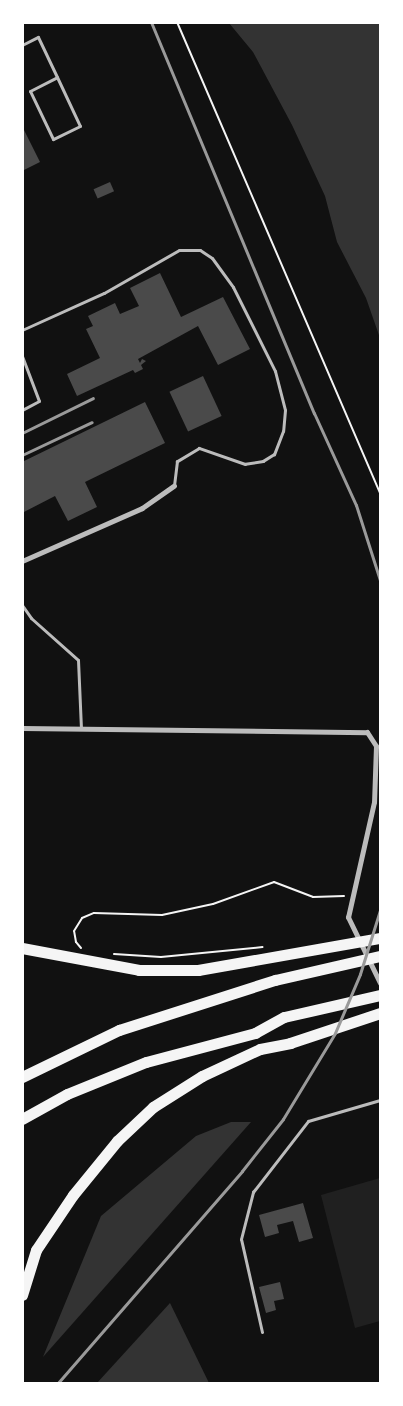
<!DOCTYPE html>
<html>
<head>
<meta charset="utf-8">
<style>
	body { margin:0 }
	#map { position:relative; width:403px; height:1406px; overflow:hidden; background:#111; font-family:"PT Sans Narrow",sans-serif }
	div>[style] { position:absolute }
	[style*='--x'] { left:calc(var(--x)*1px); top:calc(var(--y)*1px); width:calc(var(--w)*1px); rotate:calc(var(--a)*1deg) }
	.green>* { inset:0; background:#202020 }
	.water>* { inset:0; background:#333 }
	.building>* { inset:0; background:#4a4a4a; transform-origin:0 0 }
	.path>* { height:2px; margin:-1px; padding:0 1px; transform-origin:1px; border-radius:1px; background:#f5f5f5 }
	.service>* { height:3px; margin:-1.5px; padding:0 1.5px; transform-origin:1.5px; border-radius:1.5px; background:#bcbcbc }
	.minor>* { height:5px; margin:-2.5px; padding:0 2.5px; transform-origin:2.5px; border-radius:2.5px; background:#bcbcbc }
	.motorway>* { height:11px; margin:-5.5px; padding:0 5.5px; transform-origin:5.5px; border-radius:5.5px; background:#f5f5f5 }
	.rail>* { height:3px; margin:-1.5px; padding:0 1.5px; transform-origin:1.5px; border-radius:1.5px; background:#9a9a9a }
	span { translate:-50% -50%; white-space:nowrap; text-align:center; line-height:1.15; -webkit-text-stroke:4px #fff; paint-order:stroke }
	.frame { position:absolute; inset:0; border:24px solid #fff; pointer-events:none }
</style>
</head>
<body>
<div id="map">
	<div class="green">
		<div style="clip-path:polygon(380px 1178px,380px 1321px,355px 1328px,321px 1195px)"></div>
	</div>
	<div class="water">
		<div style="clip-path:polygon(229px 23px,380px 23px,380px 338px,366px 298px,337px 242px,325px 196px,292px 125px,253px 52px)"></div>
		<div style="clip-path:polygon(231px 1122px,251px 1122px,43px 1357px,101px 1216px,196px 1136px)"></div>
		<div style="clip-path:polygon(170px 1303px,209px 1383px,97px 1383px)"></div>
	</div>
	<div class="building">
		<div style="clip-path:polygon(22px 126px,40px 162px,22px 171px)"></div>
		<div style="left:110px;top:182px;width:10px;height:18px;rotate:66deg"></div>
		<div style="clip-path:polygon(160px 273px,181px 317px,223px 297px,250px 349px,218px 365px,198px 326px,138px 359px,140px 363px,142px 359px,146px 361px,141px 365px,143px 369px,135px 373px,133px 370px,77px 396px,67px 374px,100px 358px,86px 329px,93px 326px,88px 316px,115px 303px,120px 314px,139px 306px,130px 288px)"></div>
		<div style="left:203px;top:376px;width:44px;height:37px;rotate:65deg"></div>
		<div style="clip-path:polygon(145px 402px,165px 443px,85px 482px,97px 507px,68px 521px,55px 496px,22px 513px,22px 462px)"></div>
		<div style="clip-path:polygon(303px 1203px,313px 1238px,299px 1242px,293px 1221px,277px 1225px,279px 1233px,265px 1237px,259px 1215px)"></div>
		<div style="clip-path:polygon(280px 1282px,284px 1299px,274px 1301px,276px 1310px,266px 1313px,259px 1287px)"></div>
	</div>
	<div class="path">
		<div style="--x:177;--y:22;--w:513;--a:66.68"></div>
		<div style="--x:81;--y:948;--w:8;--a:-130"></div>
		<div style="--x:76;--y:942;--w:11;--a:-100"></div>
		<div style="--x:74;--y:931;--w:15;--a:-58"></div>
		<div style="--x:82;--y:918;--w:13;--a:-23"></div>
		<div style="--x:94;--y:913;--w:68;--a:1.7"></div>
		<div style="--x:162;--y:915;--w:52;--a:-12.2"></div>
		<div style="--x:213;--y:904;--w:65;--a:-19.8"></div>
		<div style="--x:274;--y:882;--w:42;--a:21"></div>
		<div style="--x:313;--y:897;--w:31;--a:-2"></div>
		<div style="--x:114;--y:954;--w:47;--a:3.7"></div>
		<div style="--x:161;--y:957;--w:102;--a:-5.6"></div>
	</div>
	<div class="service">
		<div style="--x:22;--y:45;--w:18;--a:-27"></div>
		<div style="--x:38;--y:37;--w:44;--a:64.6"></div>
		<div style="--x:57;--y:77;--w:54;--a:64.9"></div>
		<div style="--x:80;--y:126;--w:30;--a:154"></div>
		<div style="--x:53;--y:139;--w:53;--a:-115.6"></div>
		<div style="--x:30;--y:91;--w:30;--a:-27"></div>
		<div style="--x:22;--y:330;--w:90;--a:-24.3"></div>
		<div style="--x:104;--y:293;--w:86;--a:-29.8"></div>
		<div style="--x:179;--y:250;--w:21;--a:0"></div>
		<div style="--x:200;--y:250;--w:14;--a:34"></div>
		<div style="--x:212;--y:258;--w:36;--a:54"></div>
		<div style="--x:233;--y:287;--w:94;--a:63.4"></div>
		<div style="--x:275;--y:371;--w:40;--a:75.6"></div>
		<div style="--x:285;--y:410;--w:21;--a:95"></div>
		<div style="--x:283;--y:431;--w:25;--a:111"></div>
		<div style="--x:274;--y:454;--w:13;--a:148"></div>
		<div style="--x:263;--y:461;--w:18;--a:171"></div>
		<div style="--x:245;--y:464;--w:49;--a:-160.8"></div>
		<div style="--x:199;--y:448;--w:26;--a:149"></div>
		<div style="--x:177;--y:461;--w:25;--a:97"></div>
		<div style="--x:22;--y:356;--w:48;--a:69.3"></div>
		<div style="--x:39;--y:401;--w:19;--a:152"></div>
		<div style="--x:22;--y:605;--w:16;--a:55"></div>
		<div style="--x:31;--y:618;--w:63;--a:41.8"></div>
		<div style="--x:78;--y:660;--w:68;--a:87.5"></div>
		<div style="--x:262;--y:1332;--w:95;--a:-102.7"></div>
		<div style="--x:241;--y:1239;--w:49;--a:-75.7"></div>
		<div style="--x:253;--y:1192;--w:90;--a:-52.2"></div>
		<div style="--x:308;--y:1121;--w:75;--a:-16.3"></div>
	</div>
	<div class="minor">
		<div style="--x:22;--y:561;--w:131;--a:-23.8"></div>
		<div style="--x:142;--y:508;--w:39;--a:-35"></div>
		<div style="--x:22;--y:728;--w:345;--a:0.7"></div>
		<div style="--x:367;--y:732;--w:17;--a:57"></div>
		<div style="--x:376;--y:746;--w:56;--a:92"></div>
		<div style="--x:374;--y:802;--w:118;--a:102.7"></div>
		<div style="--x:348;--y:917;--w:73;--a:64.1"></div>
	</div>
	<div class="motorway">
		<div style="--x:22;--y:948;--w:119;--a:10.6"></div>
		<div style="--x:139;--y:970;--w:59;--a:0"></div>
		<div style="--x:198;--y:970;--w:185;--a:-10"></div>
		<div style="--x:22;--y:1077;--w:108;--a:-25.9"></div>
		<div style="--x:119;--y:1030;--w:164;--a:-17.8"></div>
		<div style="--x:275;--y:980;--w:108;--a:-12.9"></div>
		<div style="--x:22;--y:1119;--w:51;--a:-29.1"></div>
		<div style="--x:67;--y:1094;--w:85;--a:-22.1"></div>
		<div style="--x:146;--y:1062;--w:113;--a:-14.9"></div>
		<div style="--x:255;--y:1033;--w:33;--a:-29"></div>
		<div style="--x:284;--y:1017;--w:98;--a:-12.9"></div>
		<div style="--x:22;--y:1295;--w:47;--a:-72.7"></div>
		<div style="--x:36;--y:1250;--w:66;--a:-56.1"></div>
		<div style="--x:73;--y:1195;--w:70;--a:-50.8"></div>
		<div style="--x:117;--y:1141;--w:50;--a:-43.4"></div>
		<div style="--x:153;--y:1107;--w:58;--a:-32.3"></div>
		<div style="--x:202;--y:1076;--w:64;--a:-25"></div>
		<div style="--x:260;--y:1049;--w:31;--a:-11"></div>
		<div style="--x:290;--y:1043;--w:95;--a:-18.4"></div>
	</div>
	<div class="rail">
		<div style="--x:151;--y:22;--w:424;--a:67.4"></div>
		<div style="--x:314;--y:413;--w:101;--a:65.5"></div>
		<div style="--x:356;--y:505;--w:79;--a:72.3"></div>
		<div style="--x:22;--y:433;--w:79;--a:-26.2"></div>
		<div style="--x:22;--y:455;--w:77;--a:-25.2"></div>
		<div style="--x:57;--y:1384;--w:282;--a:-49"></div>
		<div style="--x:242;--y:1171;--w:66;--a:-51.7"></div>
		<div style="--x:283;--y:1119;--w:100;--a:-58.8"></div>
		<div style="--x:335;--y:1033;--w:64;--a:-67"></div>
		<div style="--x:360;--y:974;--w:67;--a:-72.6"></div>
	</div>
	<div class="frame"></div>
</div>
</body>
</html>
